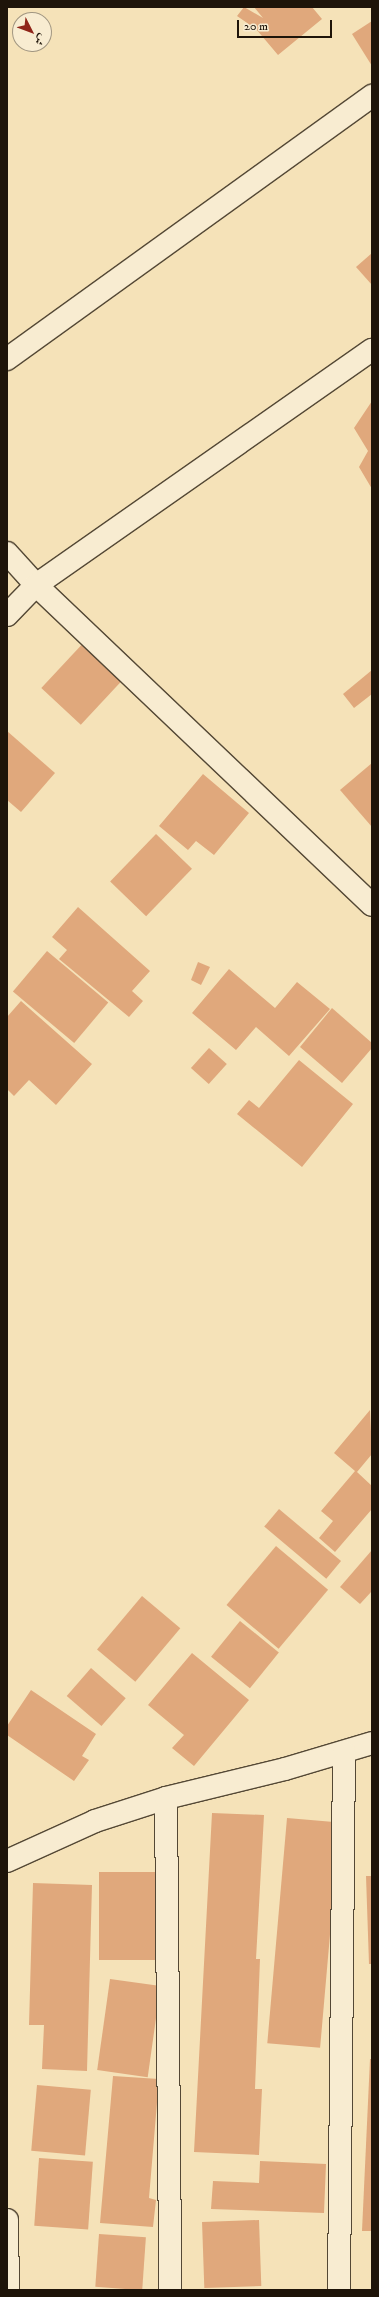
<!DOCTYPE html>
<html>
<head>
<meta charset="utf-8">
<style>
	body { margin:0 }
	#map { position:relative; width:379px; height:2297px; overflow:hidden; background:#f5e2b8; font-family:"IM FELL DW Pica",Amiri,serif }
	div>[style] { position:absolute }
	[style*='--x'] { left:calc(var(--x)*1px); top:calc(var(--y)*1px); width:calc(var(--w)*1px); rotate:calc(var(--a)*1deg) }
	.building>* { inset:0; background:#e0a87c; transform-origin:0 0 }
	.roads { filter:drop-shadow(1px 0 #544835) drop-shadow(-1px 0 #544835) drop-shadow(0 1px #544835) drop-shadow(0 -1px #544835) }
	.street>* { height:22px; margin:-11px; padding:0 11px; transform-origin:11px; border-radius:11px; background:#f8ecd1 }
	span { translate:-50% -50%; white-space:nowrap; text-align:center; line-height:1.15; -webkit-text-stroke:4px #f8ecd1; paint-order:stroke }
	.frame { position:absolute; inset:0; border:8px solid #1e1409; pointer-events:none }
	.north { position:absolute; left:12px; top:12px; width:40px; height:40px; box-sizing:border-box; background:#f8ecd1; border:1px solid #a19681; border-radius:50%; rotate:132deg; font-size:11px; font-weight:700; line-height:16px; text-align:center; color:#1e1409 }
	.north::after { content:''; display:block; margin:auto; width:14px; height:18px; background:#8f2418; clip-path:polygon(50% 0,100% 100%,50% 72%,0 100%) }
	.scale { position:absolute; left:237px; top:20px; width:95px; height:18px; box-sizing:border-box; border:2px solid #1e1409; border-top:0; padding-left:5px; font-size:12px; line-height:14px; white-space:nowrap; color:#1e1409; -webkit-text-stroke:3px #f8ecd1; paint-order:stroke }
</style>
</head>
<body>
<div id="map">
	<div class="building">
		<div style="clip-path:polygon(244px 7px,263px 18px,254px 7px,312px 7px,322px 19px,278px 55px,256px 29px,237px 16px)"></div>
		<div style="clip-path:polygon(372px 21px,372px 66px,352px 34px)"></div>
		<div style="clip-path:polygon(372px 253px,372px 285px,356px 267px)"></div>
		<div style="clip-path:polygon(372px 401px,372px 489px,359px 467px,368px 451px,354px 428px)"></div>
		<div style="left:87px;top:639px;width:54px;height:67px;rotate:43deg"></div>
		<div style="clip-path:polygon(372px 670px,372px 694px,354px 708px,343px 694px)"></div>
		<div style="clip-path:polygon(7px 731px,55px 773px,21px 812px,7px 800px)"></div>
		<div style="clip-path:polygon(372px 763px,372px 827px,340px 790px)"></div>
		<div style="clip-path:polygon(203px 774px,249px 813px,214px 855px,196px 841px,188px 850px,159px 826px)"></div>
		<div style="left:156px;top:834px;width:50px;height:66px;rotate:44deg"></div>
		<div style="clip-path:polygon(78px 907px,150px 971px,132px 991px,143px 1001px,129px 1017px,59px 959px,67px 950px,52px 937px)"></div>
		<div style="left:47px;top:951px;width:80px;height:53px;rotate:40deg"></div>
		<div style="clip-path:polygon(198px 962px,210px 967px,201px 985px,191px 980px)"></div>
		<div style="clip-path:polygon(229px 969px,275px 1008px,297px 982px,330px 1009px,289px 1056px,256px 1027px,236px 1050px,192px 1013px)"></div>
		<div style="clip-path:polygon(21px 1001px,92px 1064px,56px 1105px,29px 1080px,14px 1096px,7px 1089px,7px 1017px)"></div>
		<div style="clip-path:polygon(332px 1008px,372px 1043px,372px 1048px,342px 1083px,300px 1047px)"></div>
		<div style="left:209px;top:1048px;width:24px;height:27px;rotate:42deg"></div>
		<div style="clip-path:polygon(299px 1060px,353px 1104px,302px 1167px,237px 1114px,249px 1100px,259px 1108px)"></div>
		<div style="clip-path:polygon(370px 1410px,372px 1454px,357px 1472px,372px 1486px,372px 1509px,335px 1552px,319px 1538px,333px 1521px,321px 1511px,355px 1471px,334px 1453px)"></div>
		<div style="left:279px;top:1509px;width:81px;height:23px;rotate:40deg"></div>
		<div style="left:276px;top:1546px;width:68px;height:77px;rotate:40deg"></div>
		<div style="clip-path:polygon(372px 1550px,372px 1591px,360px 1604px,340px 1587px)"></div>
		<div style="left:142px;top:1596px;width:50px;height:70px;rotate:40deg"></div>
		<div style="left:240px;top:1621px;width:50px;height:46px;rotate:39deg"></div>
		<div style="clip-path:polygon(192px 1653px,249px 1700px,194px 1766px,172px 1748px,184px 1735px,148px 1705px)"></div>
		<div style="left:91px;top:1668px;width:46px;height:37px;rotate:41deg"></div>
		<div style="clip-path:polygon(31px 1690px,96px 1734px,82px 1756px,89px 1760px,74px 1781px,7px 1735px,7px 1726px)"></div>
		<div style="clip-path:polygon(212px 1813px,264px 1815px,256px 1959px,260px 1959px,255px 2089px,262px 2089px,259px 2155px,194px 2152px)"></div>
		<div style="left:287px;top:1818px;width:53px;height:226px;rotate:5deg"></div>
		<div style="left:99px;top:1872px;width:59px;height:88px"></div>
		<div style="clip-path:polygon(366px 1876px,372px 1876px,372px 1964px,369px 1964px)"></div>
		<div style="clip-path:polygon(33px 1883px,92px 1885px,87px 2071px,42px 2069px,44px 2025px,29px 2025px)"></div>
		<div style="left:110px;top:1979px;width:51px;height:92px;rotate:8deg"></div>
		<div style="clip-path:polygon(370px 2059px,372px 2059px,372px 2231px,362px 2231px)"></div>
		<div style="clip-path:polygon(113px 2076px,159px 2079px,149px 2198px,156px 2200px,153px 2227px,100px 2223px)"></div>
		<div style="left:37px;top:2085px;width:54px;height:66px;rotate:5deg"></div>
		<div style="left:39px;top:2158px;width:54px;height:68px;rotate:4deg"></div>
		<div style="clip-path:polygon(260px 2161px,326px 2164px,324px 2213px,211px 2209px,213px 2181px,259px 2183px)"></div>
		<div style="left:259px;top:2220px;width:66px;height:57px;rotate:88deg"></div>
		<div style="left:99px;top:2234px;width:47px;height:53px;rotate:4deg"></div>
	</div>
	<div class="roads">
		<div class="street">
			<div style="--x:7;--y:359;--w:450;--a:-35.8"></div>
			<div style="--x:7;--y:553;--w:43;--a:47.8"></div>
			<div style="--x:36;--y:585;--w:464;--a:43.6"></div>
			<div style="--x:7;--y:615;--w:42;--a:-46"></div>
			<div style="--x:36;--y:585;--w:410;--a:-35"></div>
			<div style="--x:166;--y:1798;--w:492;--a:89.5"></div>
			<div style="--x:7;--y:1861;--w:97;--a:-24.4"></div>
			<div style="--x:95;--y:1821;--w:75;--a:-17.9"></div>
			<div style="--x:166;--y:1798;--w:122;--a:-13.7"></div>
			<div style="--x:285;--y:1769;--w:91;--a:-16.6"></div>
			<div style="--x:7;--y:2220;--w:70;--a:89.2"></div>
			<div style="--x:339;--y:2290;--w:538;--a:-89.47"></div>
		</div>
	</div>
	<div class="frame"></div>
	<div class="north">ش</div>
	<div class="scale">20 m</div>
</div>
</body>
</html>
